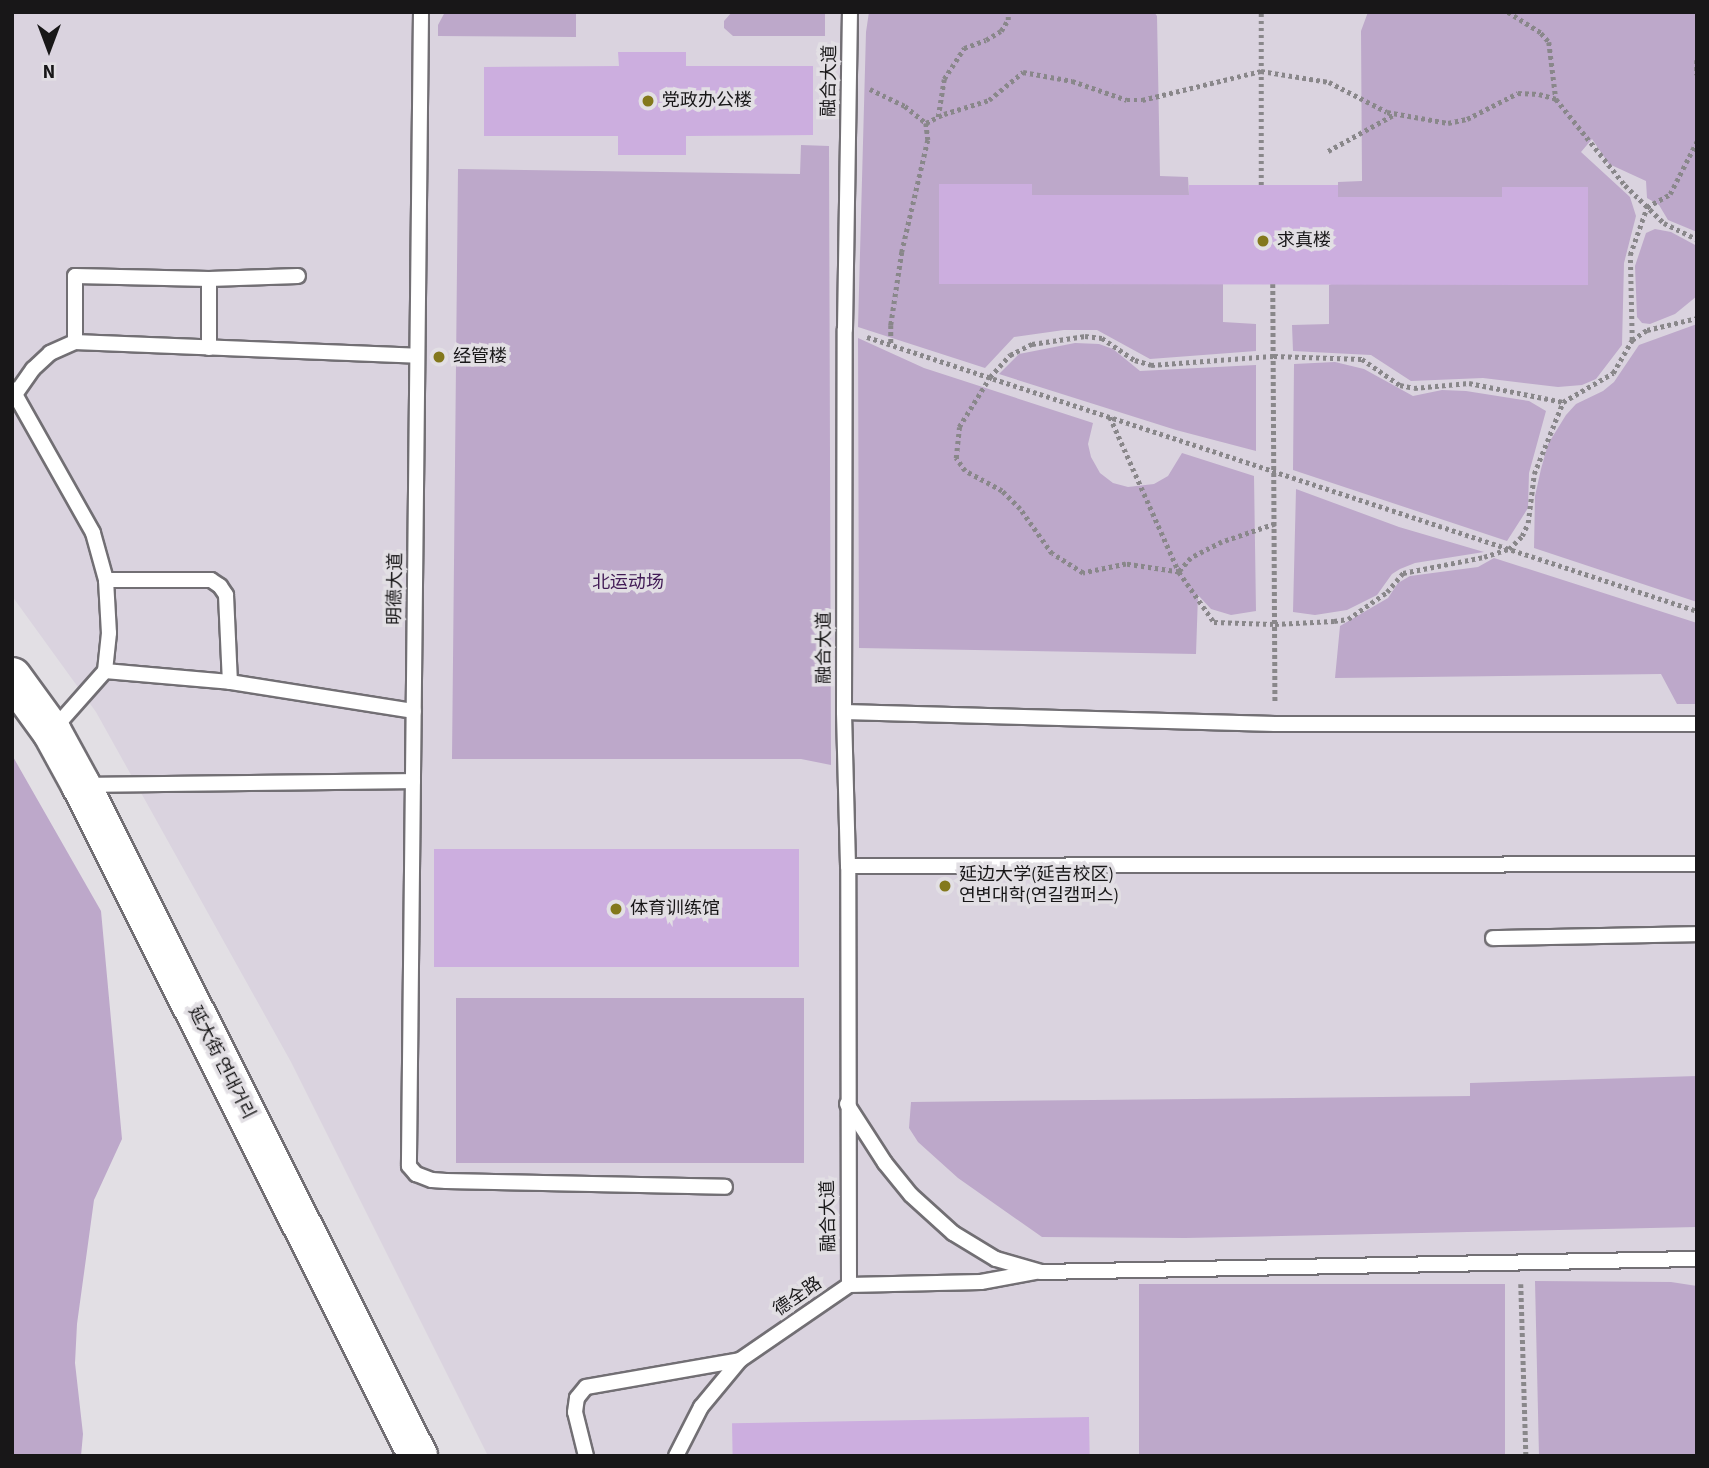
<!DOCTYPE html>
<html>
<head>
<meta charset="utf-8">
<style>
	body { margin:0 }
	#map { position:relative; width:1709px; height:1468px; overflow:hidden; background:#e2dfe4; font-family:"Source Sans 3","Noto Sans SC","Noto Sans KR",sans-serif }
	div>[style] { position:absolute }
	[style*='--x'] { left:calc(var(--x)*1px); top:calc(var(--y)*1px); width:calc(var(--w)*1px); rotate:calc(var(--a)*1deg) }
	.built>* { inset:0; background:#dad3df }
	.green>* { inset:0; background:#bda8ca; transform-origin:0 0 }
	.building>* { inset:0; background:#ccaedf; transform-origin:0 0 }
	.path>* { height:4.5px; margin-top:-2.25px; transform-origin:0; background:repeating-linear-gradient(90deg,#89878a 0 3.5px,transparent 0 7px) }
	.roads { filter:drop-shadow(2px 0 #726f74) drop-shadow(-2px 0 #726f74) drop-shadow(0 2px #726f74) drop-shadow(0 -2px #726f74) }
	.lane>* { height:14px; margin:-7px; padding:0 7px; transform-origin:7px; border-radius:7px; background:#fff }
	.secondary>* { height:38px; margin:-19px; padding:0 19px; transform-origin:19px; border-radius:19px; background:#fff }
	.dots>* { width:19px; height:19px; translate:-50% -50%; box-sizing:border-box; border:4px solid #e2dfe4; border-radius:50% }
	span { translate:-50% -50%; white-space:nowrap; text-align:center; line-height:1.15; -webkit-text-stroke:7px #e2dfe4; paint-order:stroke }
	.street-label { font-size:18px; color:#181718 }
	.poi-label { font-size:18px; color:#181718 }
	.left { translate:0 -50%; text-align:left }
	.park-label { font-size:18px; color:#411a55 }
	.frame { position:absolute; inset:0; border:14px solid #181718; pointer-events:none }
	.north { position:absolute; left:14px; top:14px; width:70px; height:70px; -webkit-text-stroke:5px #e2dfe4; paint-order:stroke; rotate:180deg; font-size:19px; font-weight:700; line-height:28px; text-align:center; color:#181718 }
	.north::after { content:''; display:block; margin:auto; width:24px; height:32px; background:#181718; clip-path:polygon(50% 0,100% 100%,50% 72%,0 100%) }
</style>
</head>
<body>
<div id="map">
	<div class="built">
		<div style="clip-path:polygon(12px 12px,1697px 12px,1697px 1456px,488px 1456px,291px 1062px,96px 712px,12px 596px)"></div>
	</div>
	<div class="green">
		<div style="clip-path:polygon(445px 12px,576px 12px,576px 37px,438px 36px,438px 25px)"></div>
		<div style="clip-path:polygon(732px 12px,825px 12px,825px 36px,733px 36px,724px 28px,724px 21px)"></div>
		<div style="clip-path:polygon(869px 12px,1154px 12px,1157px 16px,1160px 176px,1188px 177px,1189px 195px,1032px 195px,1031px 184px,939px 184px,939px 284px,1223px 284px,1223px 322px,1256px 324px,1256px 351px,1150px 359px,1097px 330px,1064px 330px,1014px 337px,985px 368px,858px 327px,866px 32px)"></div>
		<div style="clip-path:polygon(1368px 12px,1697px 12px,1697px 232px,1668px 220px,1659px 205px,1647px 198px,1646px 181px,1609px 164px,1592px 139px,1581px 152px,1630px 197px,1636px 216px,1624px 263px,1622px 345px,1596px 379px,1582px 385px,1558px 387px,1483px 378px,1411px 381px,1371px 355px,1293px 351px,1292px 325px,1329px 324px,1329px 285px,1588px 187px,1502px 187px,1502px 197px,1338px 197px,1338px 182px,1362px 181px,1361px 31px)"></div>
		<div style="clip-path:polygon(801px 145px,829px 146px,831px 765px,801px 759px,452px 759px,458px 169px,800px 174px)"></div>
		<div style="clip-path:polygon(1655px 229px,1671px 232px,1697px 246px,1697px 296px,1675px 314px,1650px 324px,1642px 323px,1637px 317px,1635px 266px,1646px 233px)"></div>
		<div style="clip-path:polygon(1697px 324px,1697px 602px,1534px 548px,1535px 496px,1541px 469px,1548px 444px,1566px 415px,1576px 404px,1603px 391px,1614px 382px,1639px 345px)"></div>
		<div style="clip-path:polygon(858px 338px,924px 368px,1093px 423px,1088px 444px,1091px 457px,1100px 473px,1113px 483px,1128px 487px,1154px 484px,1168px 476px,1182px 453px,1254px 476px,1256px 611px,1231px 615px,1211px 609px,1198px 595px,1196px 654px,859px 648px)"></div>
		<div style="clip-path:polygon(1075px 343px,1099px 344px,1113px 349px,1140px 371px,1256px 365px,1256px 451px,1176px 430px,999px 374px,1019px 354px)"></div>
		<div style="clip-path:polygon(1335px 362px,1364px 369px,1413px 396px,1442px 390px,1466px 391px,1529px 401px,1546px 411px,1529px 473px,1528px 508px,1507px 541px,1293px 470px,1294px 364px)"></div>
		<div style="clip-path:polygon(1296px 489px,1399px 527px,1484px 552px,1415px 563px,1400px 569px,1392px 574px,1377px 595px,1347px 610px,1315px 615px,1293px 612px)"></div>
		<div style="clip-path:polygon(1494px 558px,1697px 623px,1697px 704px,1677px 704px,1661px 674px,1335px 678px,1340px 626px,1388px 598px,1398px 583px,1410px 576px,1478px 567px)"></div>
		<div style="clip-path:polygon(12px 755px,101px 911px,122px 1139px,94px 1200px,77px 1324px,75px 1363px,83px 1434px,81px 1456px,12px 1456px)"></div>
		<div style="left:804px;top:998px;width:165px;height:348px;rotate:90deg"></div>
		<div style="clip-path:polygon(1697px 1076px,1697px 1227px,1185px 1238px,1042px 1237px,958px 1178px,918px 1142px,909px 1128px,911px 1102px,1470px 1096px,1470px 1083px)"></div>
		<div style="clip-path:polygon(1535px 1281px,1671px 1282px,1697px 1286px,1697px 1456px,1539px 1456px)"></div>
		<div style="left:1505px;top:1284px;width:172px;height:366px;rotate:90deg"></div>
	</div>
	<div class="building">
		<div style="clip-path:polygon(618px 52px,686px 52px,686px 66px,813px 66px,813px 135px,686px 136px,686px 155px,618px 155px,618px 136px,484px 136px,484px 67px,619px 66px)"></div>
		<div style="clip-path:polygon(939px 184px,1032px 184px,1032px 195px,1189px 195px,1189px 185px,1338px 185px,1338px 197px,1502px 197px,1502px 187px,1588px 187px,1588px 285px,939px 284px)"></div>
		<div style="left:434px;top:849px;width:365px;height:118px"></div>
		<div style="left:1089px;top:1417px;width:39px;height:357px;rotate:89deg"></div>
	</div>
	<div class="path">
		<div style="--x:1508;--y:12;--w:39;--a:32"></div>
		<div style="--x:1541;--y:33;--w:12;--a:48"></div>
		<div style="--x:1549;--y:42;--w:57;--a:83"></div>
		<div style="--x:1697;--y:60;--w:15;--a:90"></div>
		<div style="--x:870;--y:89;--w:39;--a:26"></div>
		<div style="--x:905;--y:106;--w:27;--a:39"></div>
		<div style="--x:926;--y:123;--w:17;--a:83"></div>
		<div style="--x:928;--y:140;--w:115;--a:103.1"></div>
		<div style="--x:902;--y:252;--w:74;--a:98.6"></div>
		<div style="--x:891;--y:325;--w:19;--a:90"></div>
		<div style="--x:938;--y:117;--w:38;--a:-81"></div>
		<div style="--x:944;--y:79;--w:37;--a:-57"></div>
		<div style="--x:964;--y:48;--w:23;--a:-20"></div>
		<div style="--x:986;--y:40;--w:17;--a:-31"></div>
		<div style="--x:1001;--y:31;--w:13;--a:-58"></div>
		<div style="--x:1008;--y:20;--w:8;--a:-90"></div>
		<div style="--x:926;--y:123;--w:20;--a:-27"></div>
		<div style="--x:944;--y:114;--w:47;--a:-17.3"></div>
		<div style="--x:989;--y:100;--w:44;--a:-39.5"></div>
		<div style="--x:1023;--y:72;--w:50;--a:10.4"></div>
		<div style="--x:1072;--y:81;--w:58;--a:19.1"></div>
		<div style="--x:1127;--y:100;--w:15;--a:0"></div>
		<div style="--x:1142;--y:100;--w:122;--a:-13.7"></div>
		<div style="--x:1261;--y:71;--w:69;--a:9.2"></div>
		<div style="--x:1329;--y:82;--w:65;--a:27.3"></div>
		<div style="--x:1387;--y:112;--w:62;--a:10.2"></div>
		<div style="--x:1448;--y:123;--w:19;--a:-12"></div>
		<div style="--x:1467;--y:119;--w:57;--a:-27"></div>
		<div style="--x:1518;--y:93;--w:21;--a:3"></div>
		<div style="--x:1539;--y:94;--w:18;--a:16"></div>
		<div style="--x:1556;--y:99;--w:110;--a:51.3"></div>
		<div style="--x:1625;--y:185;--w:54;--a:44.3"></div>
		<div style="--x:1664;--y:223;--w:37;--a:26"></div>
		<div style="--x:1328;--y:151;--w:77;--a:-28.9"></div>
		<div style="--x:1261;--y:185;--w:173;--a:-90"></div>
		<div style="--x:1273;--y:284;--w:419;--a:89.7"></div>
		<div style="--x:867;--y:337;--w:874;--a:18.27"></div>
		<div style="--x:1632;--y:340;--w:85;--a:-91.3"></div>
		<div style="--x:1630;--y:255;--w:51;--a:-70.5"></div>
		<div style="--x:1647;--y:207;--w:26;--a:-29"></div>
		<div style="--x:1670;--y:194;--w:59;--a:-63"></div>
		<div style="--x:1110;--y:417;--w:170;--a:66"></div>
		<div style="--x:1179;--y:572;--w:61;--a:55"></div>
		<div style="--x:1214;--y:622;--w:61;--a:1.9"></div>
		<div style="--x:1275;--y:624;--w:59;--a:-2.9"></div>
		<div style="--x:1334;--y:621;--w:14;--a:-8"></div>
		<div style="--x:1348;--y:619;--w:47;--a:-34.7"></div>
		<div style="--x:1387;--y:592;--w:25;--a:-50"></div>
		<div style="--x:1403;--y:573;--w:83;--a:-11.2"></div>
		<div style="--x:1484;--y:557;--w:26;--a:-18"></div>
		<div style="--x:1509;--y:549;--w:18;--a:-45"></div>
		<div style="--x:1522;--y:536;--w:14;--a:-65"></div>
		<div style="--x:1528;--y:523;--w:49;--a:-83"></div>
		<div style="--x:1534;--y:474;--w:78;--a:-68.1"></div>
		<div style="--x:1563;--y:402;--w:58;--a:-30.1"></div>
		<div style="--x:1613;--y:373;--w:38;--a:-60"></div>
		<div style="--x:1632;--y:340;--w:18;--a:-34"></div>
		<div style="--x:1647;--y:330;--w:51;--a:-13.5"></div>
		<div style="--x:1275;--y:524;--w:56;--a:161.2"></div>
		<div style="--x:1222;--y:542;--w:35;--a:153"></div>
		<div style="--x:1191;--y:558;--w:18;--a:131"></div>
		<div style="--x:1179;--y:572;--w:54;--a:-171.4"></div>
		<div style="--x:1126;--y:564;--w:44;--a:168.2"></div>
		<div style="--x:1083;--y:573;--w:36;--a:-148"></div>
		<div style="--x:1052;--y:554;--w:55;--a:-125.4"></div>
		<div style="--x:1020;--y:509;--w:25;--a:-135"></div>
		<div style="--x:1002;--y:491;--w:42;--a:-151.6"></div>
		<div style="--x:965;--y:471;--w:16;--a:-125"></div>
		<div style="--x:956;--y:458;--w:31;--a:-84"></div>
		<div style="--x:959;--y:427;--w:59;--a:-58.2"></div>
		<div style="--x:990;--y:377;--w:30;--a:-48"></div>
		<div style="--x:1010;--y:355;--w:25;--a:-27"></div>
		<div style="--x:1032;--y:344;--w:54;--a:-8.6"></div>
		<div style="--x:1085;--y:336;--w:17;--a:7"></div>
		<div style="--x:1102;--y:338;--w:40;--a:34"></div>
		<div style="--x:1135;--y:360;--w:17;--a:17"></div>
		<div style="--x:1151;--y:365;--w:123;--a:-4.2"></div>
		<div style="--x:1274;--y:356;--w:88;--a:2"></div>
		<div style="--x:1362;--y:359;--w:46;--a:34.4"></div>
		<div style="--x:1400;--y:385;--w:14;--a:12"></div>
		<div style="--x:1414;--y:388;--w:55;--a:-5.2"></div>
		<div style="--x:1469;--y:383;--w:96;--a:11.4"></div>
		<div style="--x:1521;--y:1284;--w:172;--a:88.3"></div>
	</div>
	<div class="roads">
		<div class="lane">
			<div style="--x:421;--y:12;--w:1154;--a:90.6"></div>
			<div style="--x:409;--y:1166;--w:11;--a:49"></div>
			<div style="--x:416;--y:1174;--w:17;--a:21"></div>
			<div style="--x:432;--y:1180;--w:14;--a:4"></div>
			<div style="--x:446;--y:1181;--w:279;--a:1.2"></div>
			<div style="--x:75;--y:342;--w:66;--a:-90"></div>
			<div style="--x:75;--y:276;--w:134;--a:1.3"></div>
			<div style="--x:209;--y:348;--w:69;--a:-90"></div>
			<div style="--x:209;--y:279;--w:89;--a:-1.9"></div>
			<div style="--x:12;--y:389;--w:165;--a:60.6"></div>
			<div style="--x:93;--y:533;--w:49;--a:74.5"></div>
			<div style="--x:106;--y:580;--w:53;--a:86.8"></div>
			<div style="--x:109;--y:633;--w:38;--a:96"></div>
			<div style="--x:105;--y:671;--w:80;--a:131.5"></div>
			<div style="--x:14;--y:396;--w:33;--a:-55"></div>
			<div style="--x:33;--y:369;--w:23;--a:-43"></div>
			<div style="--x:50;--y:353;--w:27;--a:-24"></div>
			<div style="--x:75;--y:342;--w:342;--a:2.3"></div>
			<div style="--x:106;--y:580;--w:105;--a:0"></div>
			<div style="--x:211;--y:580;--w:11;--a:34"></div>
			<div style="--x:220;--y:586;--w:11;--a:56"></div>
			<div style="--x:226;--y:595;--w:87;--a:87.4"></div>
			<div style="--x:105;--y:671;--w:125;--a:5"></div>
			<div style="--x:230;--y:682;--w:186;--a:9"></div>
			<div style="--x:844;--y:712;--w:431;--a:1.6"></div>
			<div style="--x:1275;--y:724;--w:422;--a:0"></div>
			<div style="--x:86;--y:785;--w:327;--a:-0.7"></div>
			<div style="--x:848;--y:866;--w:849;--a:-0.13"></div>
			<div style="--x:1493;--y:938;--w:204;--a:-1.1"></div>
			<div style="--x:847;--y:1104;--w:70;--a:57.2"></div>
			<div style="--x:885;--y:1163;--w:41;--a:50.9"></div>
			<div style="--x:911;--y:1195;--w:57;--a:42.1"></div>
			<div style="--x:953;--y:1233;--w:50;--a:31.2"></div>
			<div style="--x:996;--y:1259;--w:47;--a:16.1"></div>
			<div style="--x:1041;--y:1272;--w:656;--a:-1.14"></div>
			<div style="--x:849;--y:1285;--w:419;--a:-90.1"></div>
			<div style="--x:848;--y:866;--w:154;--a:-91.5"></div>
			<div style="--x:844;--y:712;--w:383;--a:-89.9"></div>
			<div style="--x:845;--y:329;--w:317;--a:-89.1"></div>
			<div style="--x:586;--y:1456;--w:45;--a:-104"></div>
			<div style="--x:575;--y:1412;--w:14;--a:-82"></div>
			<div style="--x:577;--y:1398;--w:14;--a:-51"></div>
			<div style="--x:586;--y:1387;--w:156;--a:-9.9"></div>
			<div style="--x:676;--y:1456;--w:55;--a:-63"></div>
			<div style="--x:701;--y:1407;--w:61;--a:-50.3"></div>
			<div style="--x:740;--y:1360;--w:132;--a:-34.5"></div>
			<div style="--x:849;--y:1285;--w:132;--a:-1.3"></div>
			<div style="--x:981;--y:1282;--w:56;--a:-10.3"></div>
		</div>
		<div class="secondary">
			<div style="--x:12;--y:677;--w:68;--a:54"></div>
			<div style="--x:52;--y:732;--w:60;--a:61.3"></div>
			<div style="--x:81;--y:785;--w:751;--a:63.33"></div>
		</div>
	</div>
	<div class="dots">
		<div style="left:648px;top:101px;background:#83781c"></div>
		<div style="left:1263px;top:241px;background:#83781c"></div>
		<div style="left:439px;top:357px;background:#83781c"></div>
		<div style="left:945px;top:886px;background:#83781c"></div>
		<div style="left:616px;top:909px;background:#83781c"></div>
	</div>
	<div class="street-label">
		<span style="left:830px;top:81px;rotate:-89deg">融合大道</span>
		<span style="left:396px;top:589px;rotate:-89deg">明德大道</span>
		<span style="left:825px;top:648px;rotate:-90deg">融合大道</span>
		<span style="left:221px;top:1063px;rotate:63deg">延大街 연대거리</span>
		<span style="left:829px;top:1216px;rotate:-91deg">融合大道</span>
		<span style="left:798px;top:1297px;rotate:-35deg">德全路</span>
	</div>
	<div class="poi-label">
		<span class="left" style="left:662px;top:101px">党政办公楼</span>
		<span class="left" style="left:1277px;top:241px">求真楼</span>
		<span class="left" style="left:453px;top:357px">经管楼</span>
		<span class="left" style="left:959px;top:886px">延边大学(延吉校区)<br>연변대학(연길캠퍼스)</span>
		<span class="left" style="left:630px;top:909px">体育训练馆</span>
	</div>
	<div class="park-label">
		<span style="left:628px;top:583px">北运动场</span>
	</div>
	<div class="frame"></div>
	<div class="north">N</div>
</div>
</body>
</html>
